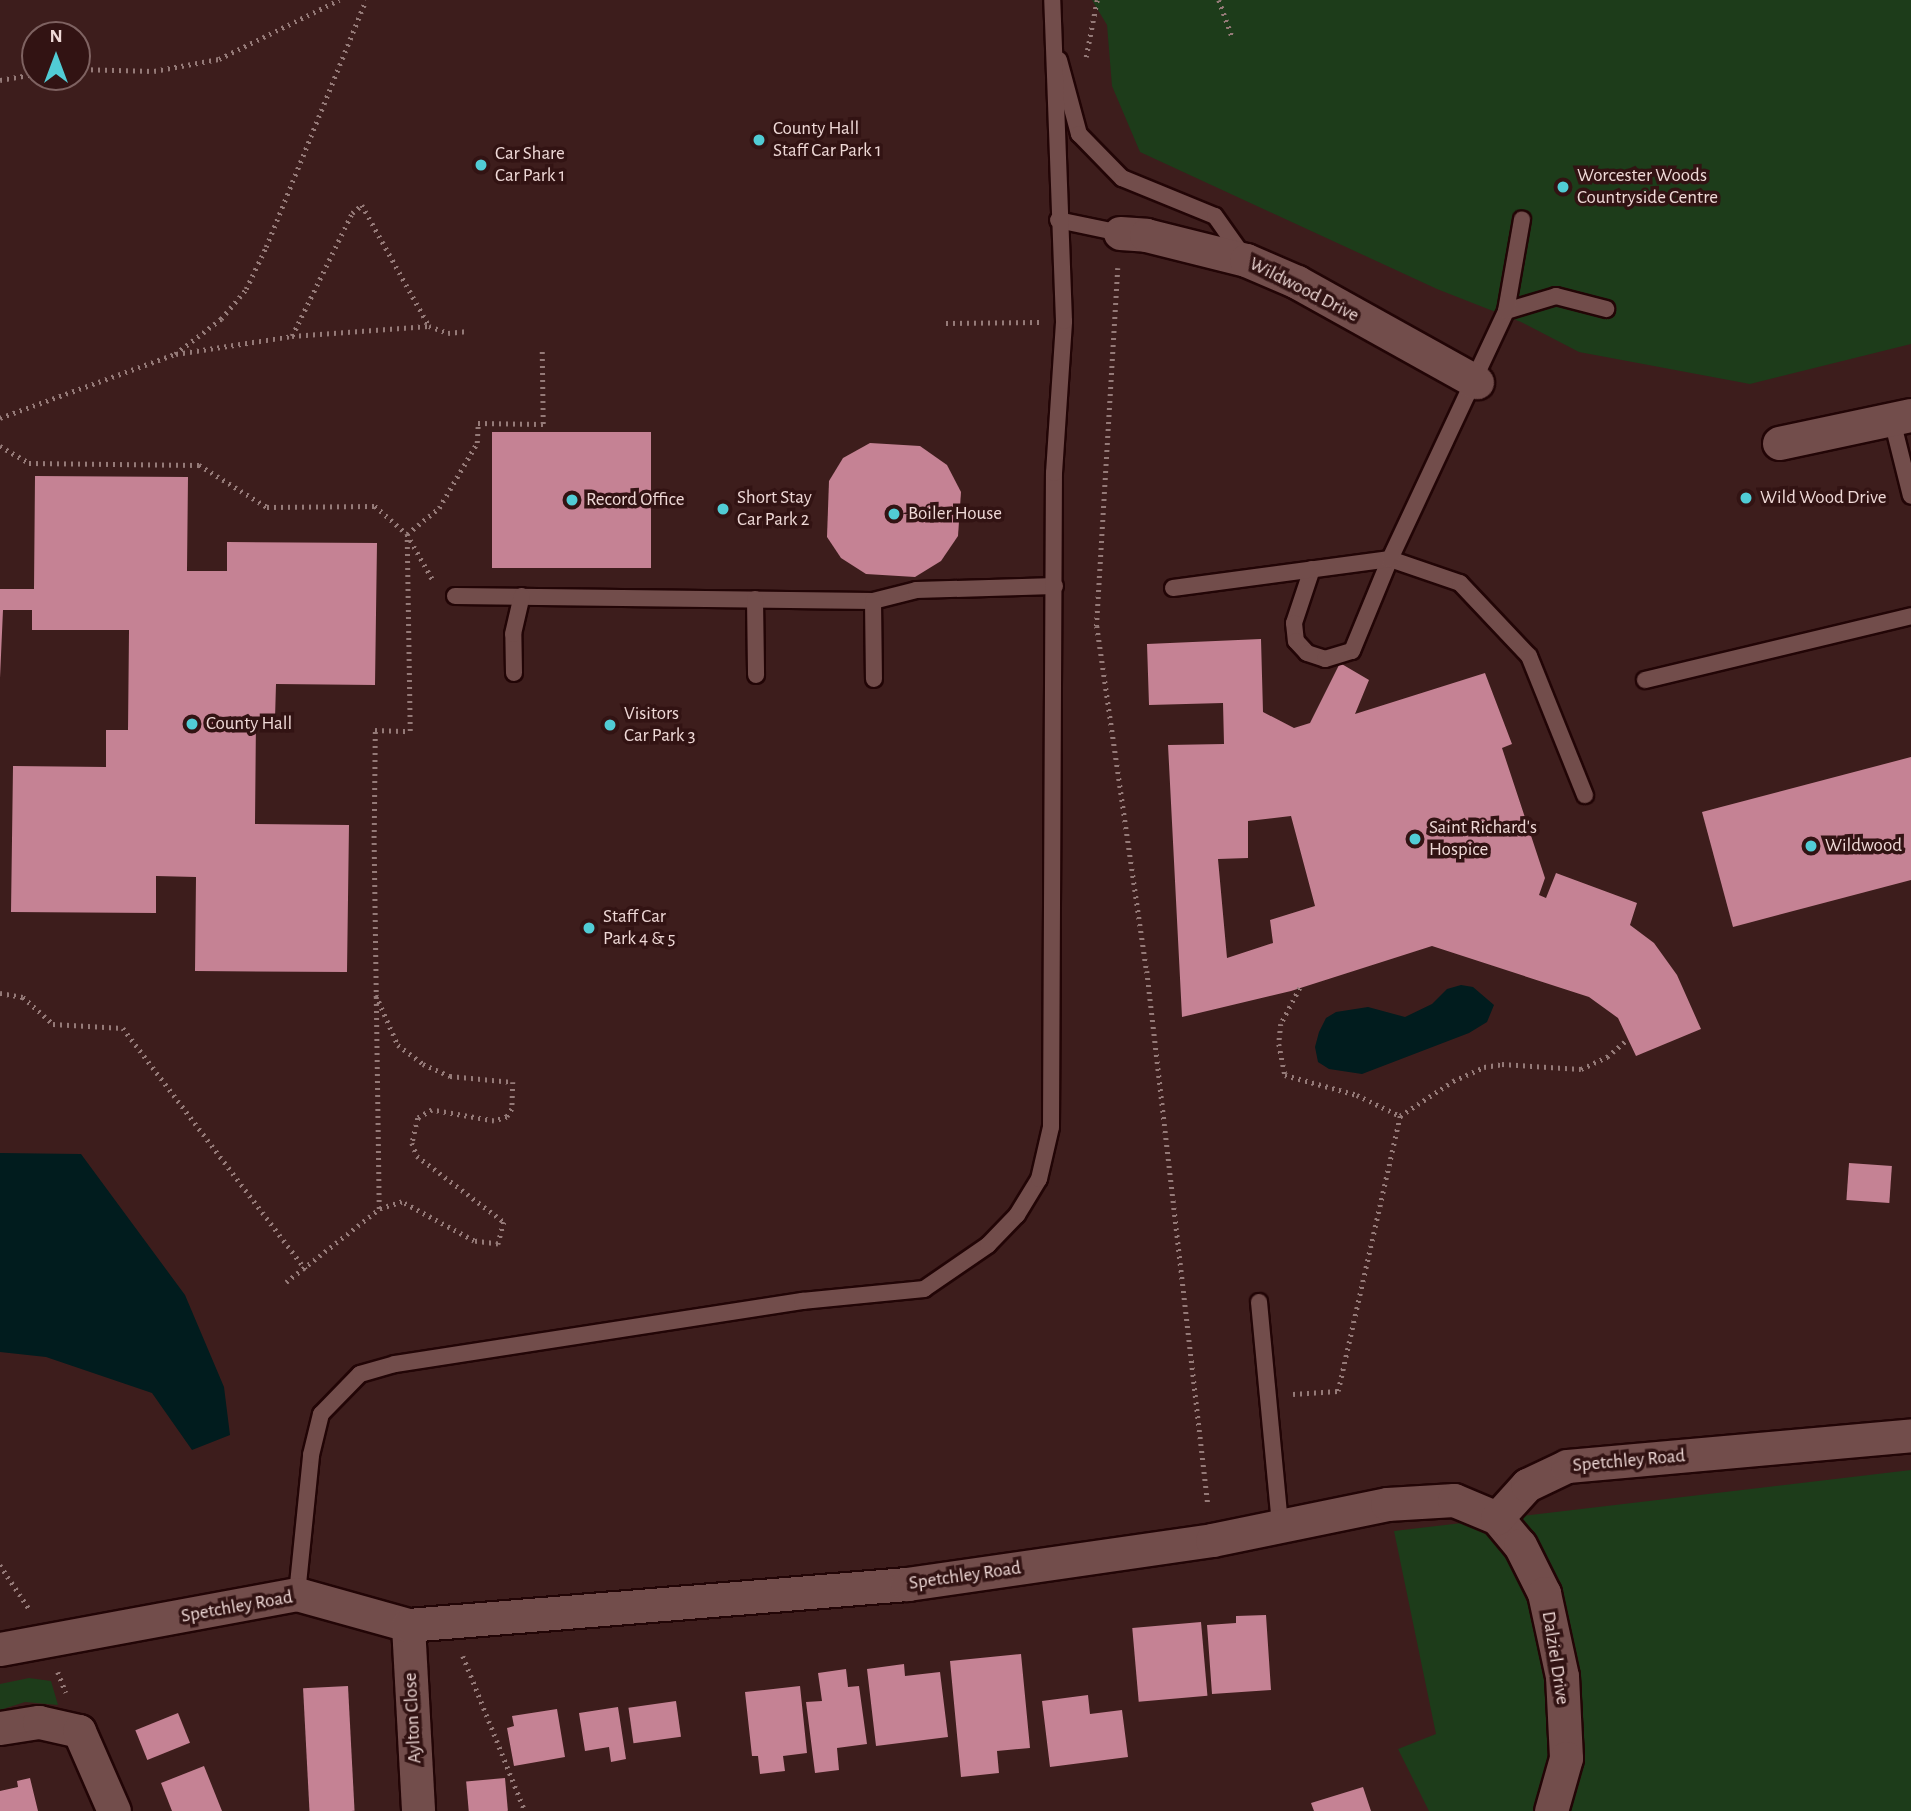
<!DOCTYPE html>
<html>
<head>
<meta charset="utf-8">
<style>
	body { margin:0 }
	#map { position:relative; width:1911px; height:1811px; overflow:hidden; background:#3d1d1c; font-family:"Alegreya Sans",sans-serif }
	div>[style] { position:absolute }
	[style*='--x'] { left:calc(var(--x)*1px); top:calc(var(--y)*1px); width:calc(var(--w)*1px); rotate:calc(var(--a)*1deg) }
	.green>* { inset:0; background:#1d3c1a }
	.water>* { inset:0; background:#011c1e }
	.building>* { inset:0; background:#c58294; transform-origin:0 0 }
	.path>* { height:4.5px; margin-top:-2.25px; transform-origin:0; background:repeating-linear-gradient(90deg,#957a78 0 2px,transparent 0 7px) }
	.roads { filter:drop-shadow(2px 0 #220506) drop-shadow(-2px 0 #220506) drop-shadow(0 2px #220506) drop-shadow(0 -2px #220506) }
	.service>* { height:16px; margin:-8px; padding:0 8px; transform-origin:8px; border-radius:8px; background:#724d4b }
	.minor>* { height:33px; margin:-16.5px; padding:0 16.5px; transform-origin:16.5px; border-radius:16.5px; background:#724d4b }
	.dots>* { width:19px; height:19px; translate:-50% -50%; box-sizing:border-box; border:4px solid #321313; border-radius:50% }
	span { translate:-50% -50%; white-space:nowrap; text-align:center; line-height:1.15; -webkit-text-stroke:7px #321313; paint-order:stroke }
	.poi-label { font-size:19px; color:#efd9d7 }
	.left { translate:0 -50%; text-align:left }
	.street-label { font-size:19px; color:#efd9d7 }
	.north { position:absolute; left:21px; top:21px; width:70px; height:70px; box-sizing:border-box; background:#321313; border:2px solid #7e6261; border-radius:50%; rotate:0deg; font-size:19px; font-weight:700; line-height:28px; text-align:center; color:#efd9d7 }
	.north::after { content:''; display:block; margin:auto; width:24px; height:32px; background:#51ccd5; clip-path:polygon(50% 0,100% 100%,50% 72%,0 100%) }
</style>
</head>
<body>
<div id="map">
	<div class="green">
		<div style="clip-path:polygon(1092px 0,1911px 0,1911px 344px,1750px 384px,1579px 352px,1521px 322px,1437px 289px,1140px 152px,1112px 86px,1107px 25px)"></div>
		<div style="clip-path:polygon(1911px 1470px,1911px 1811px,1429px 1811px,1398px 1749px,1436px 1734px,1394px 1531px)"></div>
		<div style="clip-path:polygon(29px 1678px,51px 1681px,58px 1705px,25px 1702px,0 1710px,0 1684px)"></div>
	</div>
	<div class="water">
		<div style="clip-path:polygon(1461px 985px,1473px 987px,1494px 1005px,1487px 1022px,1469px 1033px,1362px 1074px,1329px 1069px,1318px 1062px,1315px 1047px,1319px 1032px,1326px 1018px,1336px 1012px,1368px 1007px,1405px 1017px,1432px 1004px,1447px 989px)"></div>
		<div style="clip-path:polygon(0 1153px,81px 1154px,185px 1295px,224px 1387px,230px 1435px,192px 1450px,152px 1393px,46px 1357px,0 1352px)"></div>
	</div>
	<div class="building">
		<div style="left:492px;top:432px;width:159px;height:136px"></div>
		<div style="clip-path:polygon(870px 443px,920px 446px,947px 465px,961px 492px,958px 536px,941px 561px,915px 577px,866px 574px,841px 558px,827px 537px,829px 481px,843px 458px)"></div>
		<div style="clip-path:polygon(35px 476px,188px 477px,187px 571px,227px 571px,227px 542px,377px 543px,375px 685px,276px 684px,275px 719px,256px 718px,255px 824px,349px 825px,347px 972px,195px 971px,196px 877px,156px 876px,156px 913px,11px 912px,13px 766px,106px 767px,106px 730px,128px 730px,129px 630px,32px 630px,32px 610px,3px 610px,0 678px,0 589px,34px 589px)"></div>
		<div style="clip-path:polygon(evenodd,1261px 639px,1263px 712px,1294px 728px,1310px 723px,1340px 663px,1369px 680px,1355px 714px,1485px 673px,1512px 744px,1502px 748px,1545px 878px,1539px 895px,1546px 898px,1556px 873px,1637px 903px,1630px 925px,1654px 943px,1677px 975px,1701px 1029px,1636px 1056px,1618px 1018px,1589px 997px,1432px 946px,1291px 991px,1182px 1017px,1168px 745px,1224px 744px,1223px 703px,1149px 705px,1147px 644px,1261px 639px,1291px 816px,1315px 906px,1270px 920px,1273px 943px,1227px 958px,1218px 859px,1248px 858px,1248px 821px,1291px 816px)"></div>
		<div style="clip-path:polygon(1911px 757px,1911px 880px,1733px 927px,1702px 812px)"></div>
		<div style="left:1849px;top:1163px;width:43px;height:37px;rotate:4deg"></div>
		<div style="clip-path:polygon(1266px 1615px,1271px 1690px,1212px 1694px,1207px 1625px,1236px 1623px,1236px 1616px)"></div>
		<div style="left:1201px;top:1622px;width:74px;height:69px;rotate:85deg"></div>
		<div style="clip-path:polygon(1021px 1654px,1030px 1748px,997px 1751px,999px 1773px,961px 1777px,950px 1661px)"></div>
		<div style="clip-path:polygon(904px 1664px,905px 1676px,940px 1672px,948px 1737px,876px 1746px,867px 1669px)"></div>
		<div style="clip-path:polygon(846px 1669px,848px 1687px,859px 1686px,867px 1744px,837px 1748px,839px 1770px,815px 1773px,806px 1702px,822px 1701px,818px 1673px)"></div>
		<div style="left:348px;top:1686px;width:125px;height:45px;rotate:87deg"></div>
		<div style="clip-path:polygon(800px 1686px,807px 1753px,783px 1756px,785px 1771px,760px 1774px,758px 1756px,752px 1756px,745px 1692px)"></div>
		<div style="clip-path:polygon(1088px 1695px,1090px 1714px,1122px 1710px,1128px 1757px,1050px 1767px,1042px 1701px)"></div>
		<div style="left:676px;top:1701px;width:36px;height:48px;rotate:82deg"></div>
		<div style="clip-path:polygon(618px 1707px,626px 1759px,611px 1762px,609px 1747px,585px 1751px,579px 1713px)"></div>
		<div style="clip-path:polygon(557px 1709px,565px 1757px,514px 1766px,507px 1728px,514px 1726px,512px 1716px)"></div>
		<div style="left:178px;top:1713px;width:32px;height:46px;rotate:68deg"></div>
		<div style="clip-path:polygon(204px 1766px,222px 1811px,172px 1811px,161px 1783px)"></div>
		<div style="clip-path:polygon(30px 1778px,38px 1811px,0 1811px,0 1791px,18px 1787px,17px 1781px)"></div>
		<div style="left:505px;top:1778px;width:33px;height:39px;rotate:85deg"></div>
		<div style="clip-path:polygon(1363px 1787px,1371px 1811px,1314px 1811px,1311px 1803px)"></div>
	</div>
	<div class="path">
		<div style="--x:1219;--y:0;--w:41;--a:70.3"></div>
		<div style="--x:1086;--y:57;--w:58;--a:-79.1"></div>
		<div style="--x:77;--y:69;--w:77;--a:1.5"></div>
		<div style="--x:154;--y:71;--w:66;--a:-10.5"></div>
		<div style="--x:219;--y:59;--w:134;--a:-26.2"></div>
		<div style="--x:0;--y:80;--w:36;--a:-10"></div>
		<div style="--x:1118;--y:268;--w:359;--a:93.4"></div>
		<div style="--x:1097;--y:626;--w:349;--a:81.8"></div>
		<div style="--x:1147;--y:971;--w:537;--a:83.48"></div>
		<div style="--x:946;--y:323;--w:93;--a:-0.6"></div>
		<div style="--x:292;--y:336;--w:137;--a:-64"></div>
		<div style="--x:352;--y:213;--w:13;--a:-39"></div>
		<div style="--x:362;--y:205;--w:138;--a:61"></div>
		<div style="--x:176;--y:354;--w:117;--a:-8.8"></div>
		<div style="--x:292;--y:336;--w:137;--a:-4.2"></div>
		<div style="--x:429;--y:326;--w:20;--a:20"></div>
		<div style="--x:448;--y:333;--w:20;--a:-6"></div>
		<div style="--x:0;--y:418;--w:186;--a:-20.1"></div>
		<div style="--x:175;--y:354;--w:58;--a:-37.3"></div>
		<div style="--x:221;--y:319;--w:39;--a:-50"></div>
		<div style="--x:246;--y:289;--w:47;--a:-64.5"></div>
		<div style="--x:266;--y:247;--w:266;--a:-68"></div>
		<div style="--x:0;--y:446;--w:34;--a:30"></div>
		<div style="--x:29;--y:463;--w:170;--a:0.7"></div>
		<div style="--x:199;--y:465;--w:80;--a:31.7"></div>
		<div style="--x:267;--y:507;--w:108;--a:-0.5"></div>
		<div style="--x:375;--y:506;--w:43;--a:41.2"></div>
		<div style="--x:407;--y:534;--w:55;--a:60.6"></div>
		<div style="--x:1300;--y:988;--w:41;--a:117.8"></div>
		<div style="--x:1281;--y:1024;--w:20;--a:96"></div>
		<div style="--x:1279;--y:1044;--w:32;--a:79"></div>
		<div style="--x:1285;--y:1075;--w:75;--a:15.5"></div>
		<div style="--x:1357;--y:1095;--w:48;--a:26"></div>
		<div style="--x:0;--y:993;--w:23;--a:10"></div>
		<div style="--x:23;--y:997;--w:40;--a:42"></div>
		<div style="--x:53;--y:1024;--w:70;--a:3.3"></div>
		<div style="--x:123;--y:1028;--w:303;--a:52.9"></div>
		<div style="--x:376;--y:995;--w:55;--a:66.3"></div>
		<div style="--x:398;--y:1045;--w:31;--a:37"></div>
		<div style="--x:423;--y:1064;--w:30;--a:24"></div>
		<div style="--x:450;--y:1076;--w:63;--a:5.4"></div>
		<div style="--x:513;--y:1082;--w:27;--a:92"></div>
		<div style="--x:512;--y:1109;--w:9;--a:122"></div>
		<div style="--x:507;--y:1117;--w:14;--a:163"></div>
		<div style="--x:494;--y:1121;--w:63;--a:-169.9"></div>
		<div style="--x:432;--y:1110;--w:16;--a:150"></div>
		<div style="--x:418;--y:1118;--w:26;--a:103"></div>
		<div style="--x:412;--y:1143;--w:14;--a:69"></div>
		<div style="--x:417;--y:1156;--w:109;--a:37.2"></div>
		<div style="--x:504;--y:1222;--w:23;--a:105"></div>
		<div style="--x:498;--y:1244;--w:24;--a:-173"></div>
		<div style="--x:474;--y:1241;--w:82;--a:-151.6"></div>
		<div style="--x:402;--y:1202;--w:24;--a:163"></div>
		<div style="--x:379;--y:1209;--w:377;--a:-90.8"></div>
		<div style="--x:374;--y:832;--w:102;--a:-89.4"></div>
		<div style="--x:375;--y:730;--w:35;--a:2"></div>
		<div style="--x:410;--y:731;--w:197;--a:-90.9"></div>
		<div style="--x:407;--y:534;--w:41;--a:-39.1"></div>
		<div style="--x:439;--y:508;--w:75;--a:-59.7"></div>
		<div style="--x:477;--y:443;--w:20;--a:-87"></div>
		<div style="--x:478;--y:423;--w:65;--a:0.9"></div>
		<div style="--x:543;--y:424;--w:76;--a:-90.8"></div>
		<div style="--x:286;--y:1282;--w:118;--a:-38.1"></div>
		<div style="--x:1293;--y:1394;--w:45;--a:-3.8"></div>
		<div style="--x:1338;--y:1391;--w:282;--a:-77.3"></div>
		<div style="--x:1400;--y:1116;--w:64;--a:-33.4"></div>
		<div style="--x:1453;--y:1081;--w:34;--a:-24"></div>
		<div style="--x:1484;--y:1067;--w:18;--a:-9"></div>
		<div style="--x:1502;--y:1064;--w:79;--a:3.6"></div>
		<div style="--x:1581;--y:1069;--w:29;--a:-25"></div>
		<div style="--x:1607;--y:1057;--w:28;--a:-41"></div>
		<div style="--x:0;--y:1565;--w:54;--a:56.3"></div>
		<div style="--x:463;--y:1656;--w:167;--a:68.2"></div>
		<div style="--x:58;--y:1672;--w:22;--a:69"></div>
	</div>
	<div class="roads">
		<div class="service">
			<div style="--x:1059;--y:60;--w:77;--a:74.9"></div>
			<div style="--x:1079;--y:134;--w:62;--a:45.7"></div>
			<div style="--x:1122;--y:178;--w:100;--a:22.2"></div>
			<div style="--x:1215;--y:216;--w:50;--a:54.7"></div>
			<div style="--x:1058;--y:220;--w:63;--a:11.8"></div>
			<div style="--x:1506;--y:311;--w:52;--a:-16.7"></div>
			<div style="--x:1556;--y:296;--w:52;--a:14.6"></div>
			<div style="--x:1892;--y:420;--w:78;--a:76"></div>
			<div style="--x:1312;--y:569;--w:57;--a:108.4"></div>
			<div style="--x:1294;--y:623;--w:18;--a:84"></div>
			<div style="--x:1296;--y:641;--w:16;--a:47"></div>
			<div style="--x:1307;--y:653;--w:19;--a:18"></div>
			<div style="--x:1325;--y:659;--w:28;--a:-17"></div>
			<div style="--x:1352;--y:651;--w:100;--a:-67.6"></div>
			<div style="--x:1390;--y:559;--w:74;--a:18.9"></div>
			<div style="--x:1460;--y:583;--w:100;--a:46.6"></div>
			<div style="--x:1529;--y:656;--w:150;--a:68.1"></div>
			<div style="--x:1173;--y:588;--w:219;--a:-7.6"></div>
			<div style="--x:1390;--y:559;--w:274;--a:-64.9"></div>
			<div style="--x:1506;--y:311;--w:93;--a:-80.1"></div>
			<div style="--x:455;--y:596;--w:418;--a:0.7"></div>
			<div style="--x:873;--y:601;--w:44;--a:-14.3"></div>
			<div style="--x:916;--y:590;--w:139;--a:-1.6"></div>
			<div style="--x:755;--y:599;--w:76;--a:89.2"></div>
			<div style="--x:873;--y:601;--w:78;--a:89.3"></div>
			<div style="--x:514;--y:673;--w:39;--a:-91"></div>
			<div style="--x:513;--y:634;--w:39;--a:-77"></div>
			<div style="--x:1645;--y:680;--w:274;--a:-13.5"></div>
			<div style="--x:1259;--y:1302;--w:225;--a:84.6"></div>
			<div style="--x:297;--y:1594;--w:140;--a:-84.2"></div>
			<div style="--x:311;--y:1455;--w:42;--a:-76.3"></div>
			<div style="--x:321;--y:1414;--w:56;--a:-45.7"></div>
			<div style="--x:360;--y:1374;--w:36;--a:-16"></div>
			<div style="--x:395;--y:1364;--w:412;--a:-8.8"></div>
			<div style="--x:802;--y:1301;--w:123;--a:-5.6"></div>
			<div style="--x:924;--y:1289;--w:78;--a:-34.5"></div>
			<div style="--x:988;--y:1245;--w:42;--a:-46"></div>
			<div style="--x:1017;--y:1215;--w:42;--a:-58.6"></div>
			<div style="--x:1039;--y:1179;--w:53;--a:-77"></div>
			<div style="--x:1051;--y:1127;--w:654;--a:-89.74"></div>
			<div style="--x:1054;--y:473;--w:152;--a:-86.2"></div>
			<div style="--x:1064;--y:321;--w:321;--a:-92.1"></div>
		</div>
		<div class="minor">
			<div style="--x:1120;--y:233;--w:26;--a:4"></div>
			<div style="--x:1146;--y:235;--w:103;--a:14"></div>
			<div style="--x:1246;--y:260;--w:56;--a:23.3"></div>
			<div style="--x:1297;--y:282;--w:206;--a:29.1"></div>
			<div style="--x:1779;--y:443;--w:135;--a:-12"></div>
			<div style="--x:1497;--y:1518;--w:35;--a:50"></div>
			<div style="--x:1520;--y:1545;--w:54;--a:63.4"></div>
			<div style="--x:1544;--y:1593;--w:85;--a:77.8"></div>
			<div style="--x:1562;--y:1676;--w:82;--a:87.2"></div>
			<div style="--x:1566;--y:1758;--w:55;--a:105.8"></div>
			<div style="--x:408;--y:1625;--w:186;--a:86.9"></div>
			<div style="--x:0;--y:1649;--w:302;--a:-10.5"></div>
			<div style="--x:297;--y:1594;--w:115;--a:15.6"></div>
			<div style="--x:408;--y:1625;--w:501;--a:-4.7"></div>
			<div style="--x:907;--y:1584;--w:308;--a:-8.2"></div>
			<div style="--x:1212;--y:1540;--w:179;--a:-11.6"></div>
			<div style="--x:1387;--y:1504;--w:67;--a:-3.4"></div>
			<div style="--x:1454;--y:1500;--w:47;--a:22.7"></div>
			<div style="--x:1497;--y:1518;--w:45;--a:-47.7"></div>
			<div style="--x:1527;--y:1485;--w:44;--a:-25.4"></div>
			<div style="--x:1567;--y:1466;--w:345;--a:-5.1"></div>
			<div style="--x:0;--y:1728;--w:39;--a:-9"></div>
			<div style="--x:39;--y:1722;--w:41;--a:12.7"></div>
			<div style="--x:79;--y:1731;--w:87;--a:66.4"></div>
		</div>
	</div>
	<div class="dots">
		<div style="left:759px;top:140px;background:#51ccd5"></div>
		<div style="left:481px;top:165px;background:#51ccd5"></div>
		<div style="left:1563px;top:187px;background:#51ccd5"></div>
		<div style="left:1746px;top:498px;background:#51ccd5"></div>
		<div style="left:572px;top:500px;background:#51ccd5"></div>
		<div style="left:723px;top:509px;background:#51ccd5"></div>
		<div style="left:894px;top:514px;background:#51ccd5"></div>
		<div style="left:192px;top:724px;background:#51ccd5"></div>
		<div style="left:610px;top:725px;background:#51ccd5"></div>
		<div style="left:1415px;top:839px;background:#51ccd5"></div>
		<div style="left:1811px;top:846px;background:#51ccd5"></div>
		<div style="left:589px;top:928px;background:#51ccd5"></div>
	</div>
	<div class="poi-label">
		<span class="left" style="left:773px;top:140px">County Hall<br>Staff Car Park 1</span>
		<span class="left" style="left:495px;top:165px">Car Share<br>Car Park 1</span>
		<span class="left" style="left:1577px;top:187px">Worcester Woods<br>Countryside Centre</span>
		<span class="left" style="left:737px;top:509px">Short Stay<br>Car Park 2</span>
		<span class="left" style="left:1760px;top:498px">Wild Wood Drive</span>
		<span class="left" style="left:586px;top:500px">Record Office</span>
		<span class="left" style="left:908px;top:514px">Boiler House</span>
		<span class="left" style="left:624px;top:725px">Visitors<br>Car Park 3</span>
		<span class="left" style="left:206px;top:724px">County Hall</span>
		<span class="left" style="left:1429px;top:839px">Saint Richard's<br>Hospice</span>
		<span class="left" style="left:1825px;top:846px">Wildwood</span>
		<span class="left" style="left:603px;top:928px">Staff Car<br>Park 4 &amp; 5</span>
	</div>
	<div class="street-label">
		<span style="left:1304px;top:290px;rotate:27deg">Wildwood Drive</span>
		<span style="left:1629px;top:1461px;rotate:-5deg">Spetchley Road</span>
		<span style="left:965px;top:1576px;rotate:-8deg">Spetchley Road</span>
		<span style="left:237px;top:1607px;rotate:-10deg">Spetchley Road</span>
		<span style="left:1555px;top:1658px;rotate:81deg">Dalziel Drive</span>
		<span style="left:413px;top:1718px;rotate:-93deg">Aylton Close</span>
	</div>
	<div class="north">N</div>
</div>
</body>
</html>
